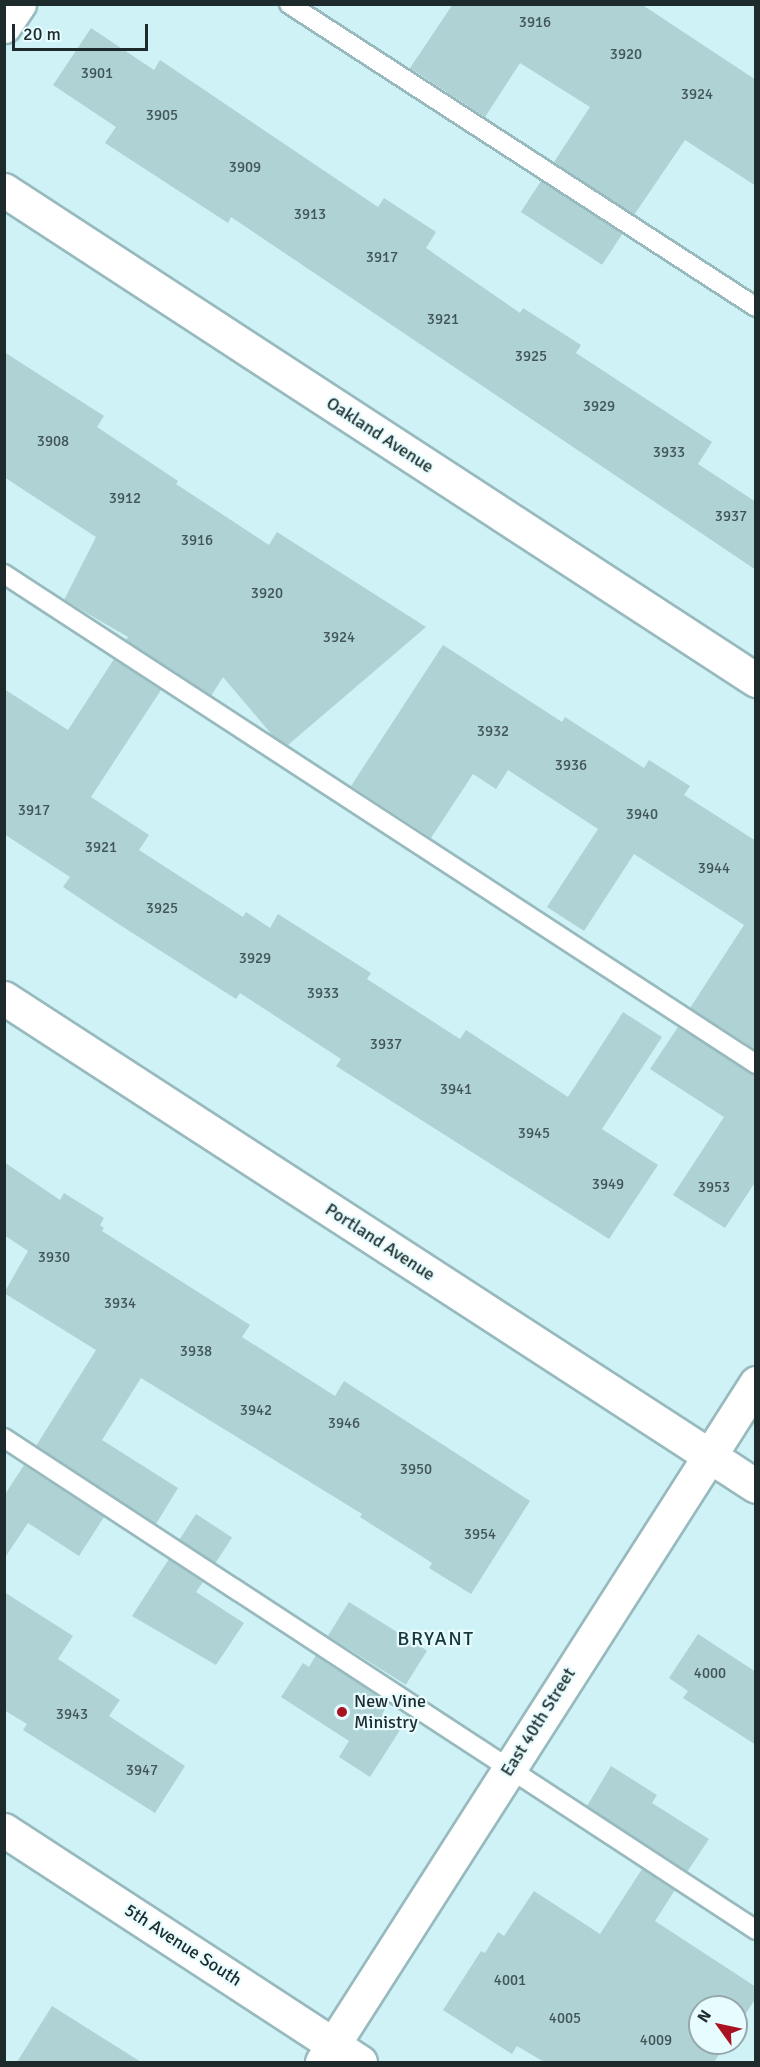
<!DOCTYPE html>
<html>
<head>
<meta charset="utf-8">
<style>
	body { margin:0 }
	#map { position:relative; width:760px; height:2067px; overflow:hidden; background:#cff2f6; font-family:Signika,sans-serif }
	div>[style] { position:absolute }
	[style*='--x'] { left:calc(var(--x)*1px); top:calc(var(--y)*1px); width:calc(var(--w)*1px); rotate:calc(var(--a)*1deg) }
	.building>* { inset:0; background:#afd2d5; transform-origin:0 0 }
	.roads { filter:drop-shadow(2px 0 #98babe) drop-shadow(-2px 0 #98babe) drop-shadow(0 2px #98babe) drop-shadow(0 -2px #98babe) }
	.lane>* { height:18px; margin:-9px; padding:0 9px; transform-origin:9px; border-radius:9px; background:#fff }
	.street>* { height:33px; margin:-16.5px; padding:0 16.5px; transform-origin:16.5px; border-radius:16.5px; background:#fff }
	.secondary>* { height:33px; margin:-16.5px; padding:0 16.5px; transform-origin:16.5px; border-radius:16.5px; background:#fff }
	.dots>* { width:16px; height:16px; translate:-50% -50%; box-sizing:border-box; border:3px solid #e7fcff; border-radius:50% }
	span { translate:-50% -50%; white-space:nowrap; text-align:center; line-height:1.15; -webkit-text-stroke:4.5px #e7fcff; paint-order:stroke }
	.number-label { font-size:15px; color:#425556 }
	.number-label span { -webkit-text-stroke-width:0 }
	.street-label { font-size:18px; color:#1d2b2c }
	.poi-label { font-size:18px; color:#1d2b2c }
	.left { translate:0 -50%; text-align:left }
	.neighbourhood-label { font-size:20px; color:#19383b; letter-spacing:1.5px }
	.frame { position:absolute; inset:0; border:6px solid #1d2b2c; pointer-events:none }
	.north { position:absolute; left:688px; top:1995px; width:60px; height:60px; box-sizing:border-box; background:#e7fcff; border:2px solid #96a8ab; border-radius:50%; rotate:303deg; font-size:16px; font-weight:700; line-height:24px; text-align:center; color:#1d2b2c }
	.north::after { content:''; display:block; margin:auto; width:21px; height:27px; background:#a91321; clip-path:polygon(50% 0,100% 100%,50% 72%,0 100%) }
	.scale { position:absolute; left:12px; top:24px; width:136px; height:27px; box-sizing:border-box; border:3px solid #1d2b2c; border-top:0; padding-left:8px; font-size:18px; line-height:21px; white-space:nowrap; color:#1d2b2c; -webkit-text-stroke:4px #e7fcff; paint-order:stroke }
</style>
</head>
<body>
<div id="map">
	<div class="building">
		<div style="clip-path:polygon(453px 4px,641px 4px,756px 80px,756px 186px,685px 140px,634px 215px,554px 162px,590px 107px,520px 63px,485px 117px,410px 68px)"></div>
		<div style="clip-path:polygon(91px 28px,154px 70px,160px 60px,378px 207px,384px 198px,436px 232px,426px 248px,520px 313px,523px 308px,581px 345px,576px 353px,712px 442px,698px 464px,756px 502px,756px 570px,231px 217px,228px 223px,105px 143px,116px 127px,53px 85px)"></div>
		<div style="left:541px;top:181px;width:97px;height:37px;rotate:33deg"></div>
		<div style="clip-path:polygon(4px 352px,104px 416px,97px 427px,178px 481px,176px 484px,269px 545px,277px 532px,426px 627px,288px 745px,273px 736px,223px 677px,211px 696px,126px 640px,128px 637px,64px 600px,96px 537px,4px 477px)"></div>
		<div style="clip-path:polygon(443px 645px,562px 722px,565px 717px,644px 768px,649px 760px,690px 786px,684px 795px,756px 841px,756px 1050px,690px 1008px,744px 925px,634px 854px,584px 931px,547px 907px,598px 829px,508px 770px,496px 789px,473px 774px,431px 838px,351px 786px)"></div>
		<div style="clip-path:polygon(114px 659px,161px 690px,91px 797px,149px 835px,139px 850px,243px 917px,246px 912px,270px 928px,278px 914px,371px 973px,367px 979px,460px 1039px,466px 1030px,568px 1097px,623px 1012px,662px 1037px,602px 1129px,658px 1165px,609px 1239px,336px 1066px,341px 1059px,240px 993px,236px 999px,120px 925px,63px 887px,70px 877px,4px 834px,4px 689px,68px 730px)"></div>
		<div style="clip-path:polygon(678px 1027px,756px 1075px,756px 1181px,725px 1228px,673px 1195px,724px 1117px,650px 1069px)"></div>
		<div style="clip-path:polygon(4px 1162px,60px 1200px,64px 1193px,104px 1218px,100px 1225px,104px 1228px,102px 1231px,250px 1325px,242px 1337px,335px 1396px,344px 1381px,530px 1501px,471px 1594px,429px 1568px,432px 1563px,360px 1517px,362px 1514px,141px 1378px,102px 1440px,178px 1488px,156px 1524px,36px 1446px,96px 1350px,4px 1293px,28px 1251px,4px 1235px)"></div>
		<div style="clip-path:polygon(24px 1465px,104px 1517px,79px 1556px,28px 1523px,4px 1559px,4px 1496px)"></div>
		<div style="left:196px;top:1514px;width:43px;height:31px;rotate:33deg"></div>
		<div style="clip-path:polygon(169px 1559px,203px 1582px,196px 1592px,244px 1623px,216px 1665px,132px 1616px)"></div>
		<div style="clip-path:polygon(4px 1592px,73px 1636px,58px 1659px,120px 1700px,109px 1716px,185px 1766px,155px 1813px,23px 1730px,27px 1724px,4px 1710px)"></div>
		<div style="left:349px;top:1602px;width:92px;height:40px;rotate:32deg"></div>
		<div style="clip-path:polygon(698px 1634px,756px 1672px,756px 1745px,683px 1698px,688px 1691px,669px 1678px)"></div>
		<div style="clip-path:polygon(316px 1655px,389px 1703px,382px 1714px,402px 1727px,370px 1777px,339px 1757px,349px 1741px,281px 1697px,303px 1663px,309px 1667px)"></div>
		<div style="clip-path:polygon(611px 1766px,657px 1795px,652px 1803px,709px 1839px,687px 1872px,587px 1806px)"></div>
		<div style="clip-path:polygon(642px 1869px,675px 1890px,655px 1921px,756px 1987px,756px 1998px,736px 2028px,736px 2007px,700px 2007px,700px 2043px,727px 2043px,714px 2062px,544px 2062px,517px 2046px,512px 2054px,443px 2010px,481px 1951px,485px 1953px,498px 1932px,504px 1936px,534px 1891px,600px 1934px)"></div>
		<div style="clip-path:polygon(52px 2006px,141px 2062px,17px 2062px)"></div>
	</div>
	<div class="roads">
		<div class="lane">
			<div style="--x:289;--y:4;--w:557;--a:32.98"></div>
			<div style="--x:4;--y:574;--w:898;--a:33.09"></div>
			<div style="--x:4;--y:1438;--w:899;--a:33.19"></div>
		</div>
		<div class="street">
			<div style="--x:4;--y:26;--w:27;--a:-56"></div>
			<div style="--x:4;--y:190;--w:898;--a:33.09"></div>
			<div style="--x:4;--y:1830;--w:425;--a:33.1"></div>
			<div style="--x:322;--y:2062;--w:806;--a:-57.41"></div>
		</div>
		<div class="secondary">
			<div style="--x:4;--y:998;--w:896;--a:32.98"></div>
		</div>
	</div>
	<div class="dots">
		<div style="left:342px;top:1712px;background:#a91321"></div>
	</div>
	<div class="number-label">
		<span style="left:535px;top:23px">3916</span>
		<span style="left:626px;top:55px">3920</span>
		<span style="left:97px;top:74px">3901</span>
		<span style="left:697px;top:95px">3924</span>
		<span style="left:162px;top:116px">3905</span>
		<span style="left:245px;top:168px">3909</span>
		<span style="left:310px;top:215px">3913</span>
		<span style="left:382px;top:258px">3917</span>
		<span style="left:443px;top:320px">3921</span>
		<span style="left:531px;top:357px">3925</span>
		<span style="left:599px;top:407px">3929</span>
		<span style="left:53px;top:442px">3908</span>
		<span style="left:669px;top:453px">3933</span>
		<span style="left:125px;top:499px">3912</span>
		<span style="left:731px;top:517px">3937</span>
		<span style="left:197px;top:541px">3916</span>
		<span style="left:267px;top:594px">3920</span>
		<span style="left:339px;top:638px">3924</span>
		<span style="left:493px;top:732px">3932</span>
		<span style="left:571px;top:766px">3936</span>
		<span style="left:34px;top:811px">3917</span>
		<span style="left:642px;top:815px">3940</span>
		<span style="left:101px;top:848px">3921</span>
		<span style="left:714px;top:869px">3944</span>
		<span style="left:162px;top:909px">3925</span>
		<span style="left:255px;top:959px">3929</span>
		<span style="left:323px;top:994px">3933</span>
		<span style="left:386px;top:1045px">3937</span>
		<span style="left:456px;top:1090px">3941</span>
		<span style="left:534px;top:1134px">3945</span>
		<span style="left:608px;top:1185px">3949</span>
		<span style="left:714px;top:1188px">3953</span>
		<span style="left:54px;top:1258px">3930</span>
		<span style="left:120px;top:1304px">3934</span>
		<span style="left:196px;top:1352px">3938</span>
		<span style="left:256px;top:1411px">3942</span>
		<span style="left:344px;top:1424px">3946</span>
		<span style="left:416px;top:1470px">3950</span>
		<span style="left:480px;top:1535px">3954</span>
		<span style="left:710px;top:1674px">4000</span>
		<span style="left:72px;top:1715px">3943</span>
		<span style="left:142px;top:1771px">3947</span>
		<span style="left:510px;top:1981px">4001</span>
		<span style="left:565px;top:2019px">4005</span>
		<span style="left:656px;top:2041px">4009</span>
	</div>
	<div class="street-label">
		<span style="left:380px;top:435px;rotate:33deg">Oakland Avenue</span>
		<span style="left:380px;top:1242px;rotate:33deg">Portland Avenue</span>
		<span style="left:538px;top:1722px;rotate:-58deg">East 40th Street</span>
		<span style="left:183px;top:1945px;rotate:33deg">5th Avenue South</span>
	</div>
	<div class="poi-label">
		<span class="left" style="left:354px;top:1712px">New Vine<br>Ministry</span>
	</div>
	<div class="neighbourhood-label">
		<span style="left:436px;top:1638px">BRYANT</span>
	</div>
	<div class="frame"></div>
	<div class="north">N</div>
	<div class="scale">20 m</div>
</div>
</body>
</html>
